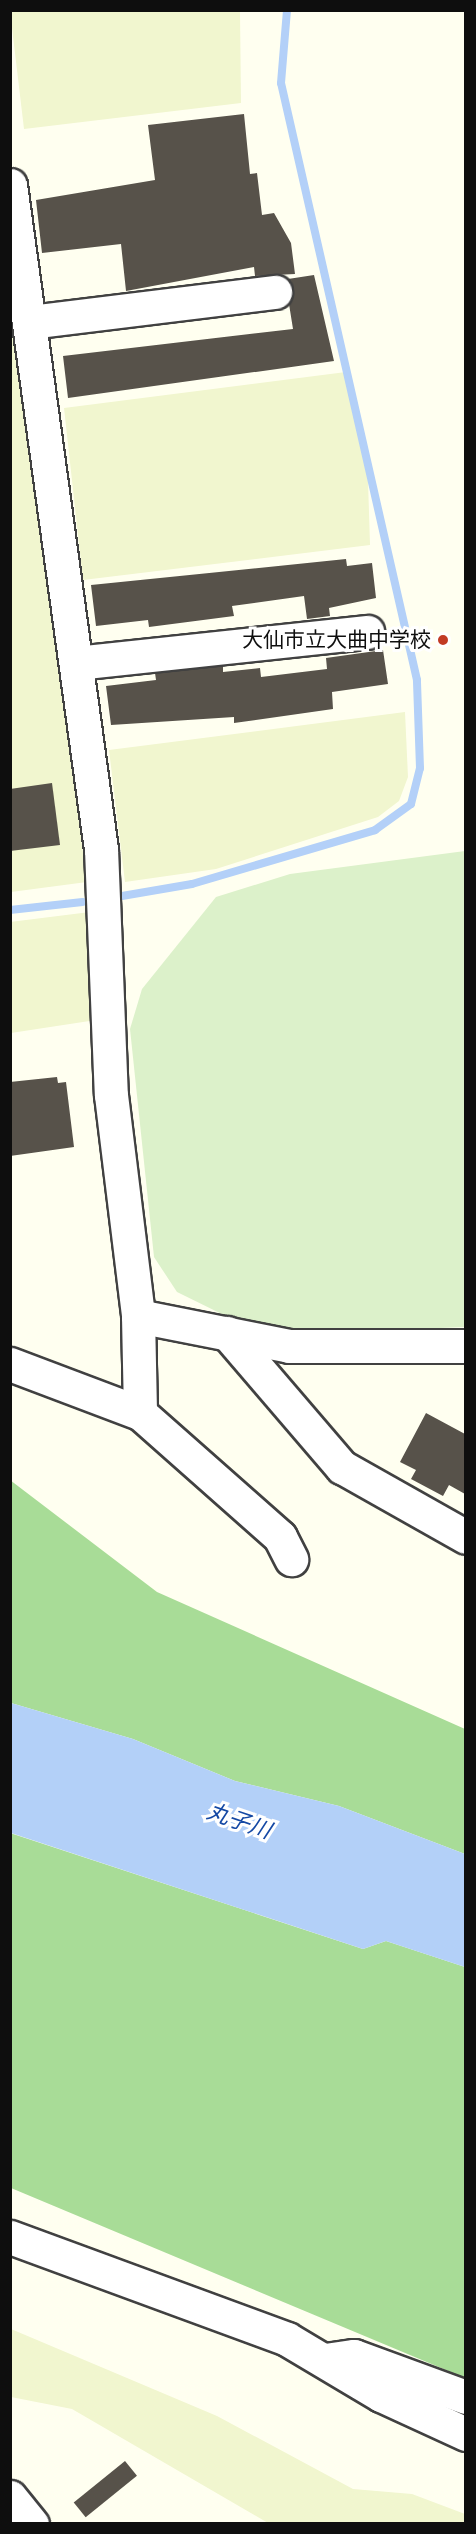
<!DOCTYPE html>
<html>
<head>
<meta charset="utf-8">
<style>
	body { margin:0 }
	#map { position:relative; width:476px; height:2534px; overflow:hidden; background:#fffff0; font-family:"Zilla Slab","Noto Sans JP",serif }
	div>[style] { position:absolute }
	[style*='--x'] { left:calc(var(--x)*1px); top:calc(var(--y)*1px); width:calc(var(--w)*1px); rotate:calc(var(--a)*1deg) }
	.farmland>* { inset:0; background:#f1f6cf }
	.forest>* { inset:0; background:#a8dc97 }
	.pitch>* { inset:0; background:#dcf1ca }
	.water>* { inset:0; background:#b3d0f8 }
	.stream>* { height:8px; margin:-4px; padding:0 4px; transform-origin:4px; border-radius:4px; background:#b3d0f8 }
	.building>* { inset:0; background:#57524a; transform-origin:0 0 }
	.roads { filter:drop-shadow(2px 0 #414141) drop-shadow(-2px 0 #414141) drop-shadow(0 2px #414141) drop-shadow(0 -2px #414141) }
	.minor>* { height:33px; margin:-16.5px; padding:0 16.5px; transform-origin:16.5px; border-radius:16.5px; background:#fff }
	.dots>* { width:16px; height:16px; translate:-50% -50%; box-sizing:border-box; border:3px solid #fff; border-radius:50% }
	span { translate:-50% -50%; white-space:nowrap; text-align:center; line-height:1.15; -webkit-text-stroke:6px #fff; paint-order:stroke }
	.poi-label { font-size:21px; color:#0e0e0e }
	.right { translate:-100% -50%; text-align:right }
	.water-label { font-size:22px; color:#1448a4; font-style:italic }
	.frame { position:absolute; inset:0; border:12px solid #0e0e0e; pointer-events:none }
</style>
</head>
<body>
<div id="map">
	<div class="farmland">
		<div style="clip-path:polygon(10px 11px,240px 11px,241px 103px,24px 129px)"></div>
		<div style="clip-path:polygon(10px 307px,87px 882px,11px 892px,10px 892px)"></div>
		<div style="clip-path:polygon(346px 372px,368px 481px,370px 545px,83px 580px,64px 408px)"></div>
		<div style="clip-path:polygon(405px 712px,408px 777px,399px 801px,378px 817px,216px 869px,125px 882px,109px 750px)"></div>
		<div style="clip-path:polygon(90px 912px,96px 1020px,11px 1033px,10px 922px)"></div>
		<div style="clip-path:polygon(11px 2329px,217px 2416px,353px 2489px,412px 2494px,465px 2514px,465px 2523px,268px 2523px,72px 2409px,11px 2397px)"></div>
	</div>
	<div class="forest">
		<div style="clip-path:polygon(10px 1480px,157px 1592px,465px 1729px,465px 1854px,339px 1806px,235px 1781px,133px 1739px,11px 1703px)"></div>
		<div style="clip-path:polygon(10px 1833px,363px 1949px,386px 1941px,465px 1967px,465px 2378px,11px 2188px)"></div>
	</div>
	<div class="pitch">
		<div style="clip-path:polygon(465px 851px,465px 1327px,316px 1333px,236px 1321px,177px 1292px,154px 1257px,130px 1029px,142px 989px,216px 897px,290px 874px)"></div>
	</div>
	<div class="water">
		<div style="clip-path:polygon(11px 1703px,133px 1739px,235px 1781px,339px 1806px,465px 1854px,465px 1967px,386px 1941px,363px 1949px,11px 1833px)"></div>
	</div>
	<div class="stream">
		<div style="--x:122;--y:896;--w:71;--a:-9.7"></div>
		<div style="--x:192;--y:884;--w:191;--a:-16.4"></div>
		<div style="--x:375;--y:830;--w:44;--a:-35.8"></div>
		<div style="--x:411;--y:804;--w:37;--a:-76"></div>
		<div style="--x:420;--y:768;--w:88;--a:-92"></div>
		<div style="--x:417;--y:680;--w:612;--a:-102.83"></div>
		<div style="--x:281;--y:83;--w:73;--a:-85.3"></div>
		<div style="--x:10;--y:910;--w:73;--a:-6.3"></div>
	</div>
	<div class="building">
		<div style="clip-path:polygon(244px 114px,250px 174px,257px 173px,262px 215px,274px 213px,291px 243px,295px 274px,255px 276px,254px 267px,126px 291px,121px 244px,42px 253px,36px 200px,155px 180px,148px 125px)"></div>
		<div style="clip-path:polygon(314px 275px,334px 361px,68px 398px,63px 356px,293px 329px,289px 304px,294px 290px,288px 279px)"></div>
		<div style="clip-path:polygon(346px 559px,347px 566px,372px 563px,376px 598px,329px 608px,330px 616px,307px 619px,304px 596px,232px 606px,234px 616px,149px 627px,148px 620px,96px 626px,91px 585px)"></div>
		<div style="clip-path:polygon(383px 650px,388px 684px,332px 692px,333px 709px,234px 723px,234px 717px,111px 725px,106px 686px,156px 680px,155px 673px,223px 666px,223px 672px,260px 668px,261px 677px,327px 669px,326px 658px)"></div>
		<div style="clip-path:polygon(52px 783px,60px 845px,10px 851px,10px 789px)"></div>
		<div style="clip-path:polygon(57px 1077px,58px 1083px,66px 1082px,74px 1147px,10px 1156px,10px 1082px)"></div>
		<div style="clip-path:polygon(426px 1413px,465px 1434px,465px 1494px,449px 1485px,443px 1496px,411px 1479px,416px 1470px,400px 1462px)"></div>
		<div style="left:125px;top:2461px;width:19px;height:66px;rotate:51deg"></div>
	</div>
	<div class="roads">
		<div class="minor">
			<div style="--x:10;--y:185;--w:670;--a:82.2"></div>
			<div style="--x:101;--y:849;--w:246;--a:87.7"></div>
			<div style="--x:111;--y:1095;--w:223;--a:83"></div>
			<div style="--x:138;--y:1316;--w:97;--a:88.8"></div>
			<div style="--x:140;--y:1413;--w:187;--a:41.5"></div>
			<div style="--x:280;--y:1537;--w:25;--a:63"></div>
			<div style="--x:29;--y:322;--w:248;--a:-7"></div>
			<div style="--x:76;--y:663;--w:293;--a:-6.1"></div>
			<div style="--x:138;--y:1316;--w:154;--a:11.2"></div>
			<div style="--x:289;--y:1346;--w:177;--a:0"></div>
			<div style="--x:227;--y:1333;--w:177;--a:49.4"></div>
			<div style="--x:342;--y:1467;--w:142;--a:29.4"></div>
			<div style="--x:10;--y:1364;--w:139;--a:20.7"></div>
			<div style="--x:10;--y:2237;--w:295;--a:20.2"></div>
			<div style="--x:287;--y:2339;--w:109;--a:30.8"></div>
			<div style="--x:381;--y:2395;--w:94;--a:24.6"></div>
			<div style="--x:325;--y:2360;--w:29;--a:-8"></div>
			<div style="--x:354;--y:2356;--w:119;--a:20.1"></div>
			<div style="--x:10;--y:2497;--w:35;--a:51"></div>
		</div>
	</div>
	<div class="dots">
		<div style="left:443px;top:640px;background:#c23b23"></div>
	</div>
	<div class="poi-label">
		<span class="right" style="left:431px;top:640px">大仙市立大曲中学校</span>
	</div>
	<div class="water-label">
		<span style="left:239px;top:1821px;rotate:19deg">丸子川</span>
	</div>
	<div class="frame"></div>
</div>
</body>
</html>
